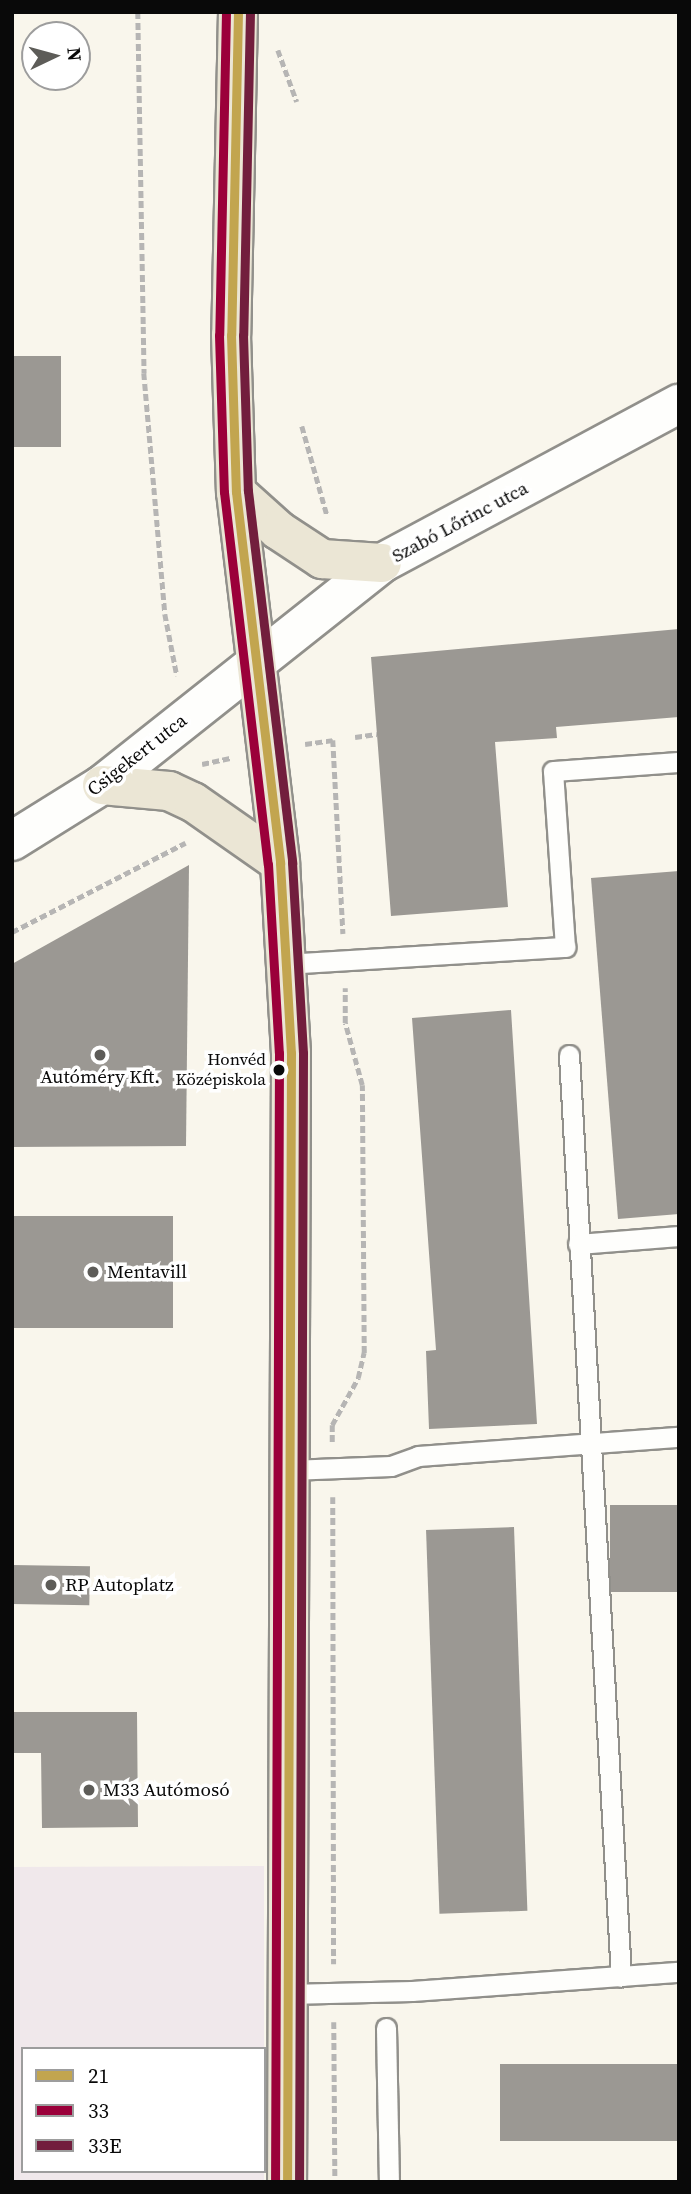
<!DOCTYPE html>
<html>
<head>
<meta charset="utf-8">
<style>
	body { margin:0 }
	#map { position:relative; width:691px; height:2194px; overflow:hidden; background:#f9f6ec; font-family:"Source Serif 4",serif }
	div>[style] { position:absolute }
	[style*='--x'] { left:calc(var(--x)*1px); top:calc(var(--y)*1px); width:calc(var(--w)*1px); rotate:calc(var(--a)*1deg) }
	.industrial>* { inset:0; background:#f0e8eb }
	.building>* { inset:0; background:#9b9893; transform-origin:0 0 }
	.path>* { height:4.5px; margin-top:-2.25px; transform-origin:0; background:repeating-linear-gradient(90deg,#b6b5b4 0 7px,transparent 0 10.5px) }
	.roads { filter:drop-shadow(2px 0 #91908b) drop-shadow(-2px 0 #91908b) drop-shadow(0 2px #91908b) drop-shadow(0 -2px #91908b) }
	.lane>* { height:19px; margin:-9.5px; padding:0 9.5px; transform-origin:9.5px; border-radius:9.5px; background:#fefefc }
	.street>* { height:38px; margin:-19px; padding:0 19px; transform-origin:19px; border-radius:19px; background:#fefefc }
	.primary>* { height:38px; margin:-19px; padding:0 19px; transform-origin:19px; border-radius:19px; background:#ebe6d5 }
	.bus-1>* { height:9px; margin:-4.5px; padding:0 4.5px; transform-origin:4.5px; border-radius:4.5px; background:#c2a54f }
	.bus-2>* { height:9px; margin:-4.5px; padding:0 4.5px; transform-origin:4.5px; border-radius:4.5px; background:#9b003a }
	.bus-3>* { height:9px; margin:-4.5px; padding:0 4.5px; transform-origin:4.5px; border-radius:4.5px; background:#721e3d }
	.dots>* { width:19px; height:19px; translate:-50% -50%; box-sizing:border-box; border:4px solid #fff; border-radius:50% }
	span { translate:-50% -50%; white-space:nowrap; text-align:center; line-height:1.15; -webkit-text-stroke:7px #fff; paint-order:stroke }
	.bus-label { font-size:17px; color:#090909 }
	.right { translate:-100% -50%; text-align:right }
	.street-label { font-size:19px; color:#090909 }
	.poi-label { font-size:19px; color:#090909 }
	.left { translate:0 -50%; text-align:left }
	.frame { position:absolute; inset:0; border:14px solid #090909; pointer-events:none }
	.legend { position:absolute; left:21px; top:2047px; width:245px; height:126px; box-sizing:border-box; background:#fff; border:2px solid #9d9d9d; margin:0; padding:9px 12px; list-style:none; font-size:21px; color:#090909 }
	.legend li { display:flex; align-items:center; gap:14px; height:35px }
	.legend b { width:35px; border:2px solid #9d9d9d }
	.north { position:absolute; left:21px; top:21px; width:70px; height:70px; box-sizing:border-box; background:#fff; border:2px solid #9d9d9d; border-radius:50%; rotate:85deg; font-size:19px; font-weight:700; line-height:28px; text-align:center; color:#090909 }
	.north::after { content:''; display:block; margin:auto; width:24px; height:32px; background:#5d5c58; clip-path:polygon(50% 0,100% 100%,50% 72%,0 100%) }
</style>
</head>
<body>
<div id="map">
	<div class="industrial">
		<div style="clip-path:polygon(264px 1866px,264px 2068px,264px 2049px,23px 2049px,23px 2171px,264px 2171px,264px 2182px,12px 2182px,12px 1867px)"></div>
	</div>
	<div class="building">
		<div style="left:12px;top:356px;width:49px;height:91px"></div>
		<div style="clip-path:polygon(679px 629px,679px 717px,556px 727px,557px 738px,495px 742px,508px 907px,391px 916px,371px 657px)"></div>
		<div style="clip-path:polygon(189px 865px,186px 1146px,12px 1147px,12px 964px)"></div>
		<div style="clip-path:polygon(679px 871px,679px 1214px,618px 1219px,591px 878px)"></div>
		<div style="clip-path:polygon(511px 1010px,537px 1424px,429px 1429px,426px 1351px,436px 1350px,412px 1018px)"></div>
		<div style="left:12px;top:1216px;width:161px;height:112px"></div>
		<div style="left:679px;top:1505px;width:87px;height:69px;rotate:90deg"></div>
		<div style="left:514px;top:1527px;width:384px;height:88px;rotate:88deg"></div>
		<div style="left:12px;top:1565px;width:78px;height:39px;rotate:1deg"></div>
		<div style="clip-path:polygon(12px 1712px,137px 1712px,138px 1827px,42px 1828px,41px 1753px,12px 1753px)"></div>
		<div style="left:679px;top:2064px;width:77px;height:179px;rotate:90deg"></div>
	</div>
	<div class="path">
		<div style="--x:138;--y:12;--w:361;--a:89"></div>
		<div style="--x:144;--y:373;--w:242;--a:85"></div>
		<div style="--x:165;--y:614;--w:63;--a:79"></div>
		<div style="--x:278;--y:50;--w:55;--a:69.9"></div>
		<div style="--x:302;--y:426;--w:92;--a:74.3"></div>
		<div style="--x:355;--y:737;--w:22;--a:-8"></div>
		<div style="--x:305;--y:744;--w:28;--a:-8"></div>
		<div style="--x:333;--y:740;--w:194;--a:87"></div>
		<div style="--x:202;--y:764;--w:30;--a:-12"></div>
		<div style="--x:12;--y:932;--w:195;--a:-27.2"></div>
		<div style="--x:332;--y:1442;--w:17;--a:-90"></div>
		<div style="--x:332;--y:1425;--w:54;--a:-61"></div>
		<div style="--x:358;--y:1378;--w:26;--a:-77"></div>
		<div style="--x:364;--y:1353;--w:268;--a:-90.4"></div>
		<div style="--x:362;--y:1085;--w:64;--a:-105.3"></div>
		<div style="--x:345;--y:1023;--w:35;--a:-90"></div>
		<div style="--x:333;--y:1497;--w:467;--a:89.9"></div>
		<div style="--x:334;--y:2022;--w:160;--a:89.6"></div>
	</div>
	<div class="roads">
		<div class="lane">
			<div style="--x:286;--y:964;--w:280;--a:-3.5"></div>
			<div style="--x:565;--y:947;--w:176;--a:-93.9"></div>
			<div style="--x:553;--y:771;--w:126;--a:-4.1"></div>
			<div style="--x:569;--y:1055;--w:923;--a:86.77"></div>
			<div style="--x:578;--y:1244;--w:101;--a:-4.5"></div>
			<div style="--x:290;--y:1470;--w:101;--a:-2.3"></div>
			<div style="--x:391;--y:1466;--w:29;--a:-20"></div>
			<div style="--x:418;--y:1456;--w:262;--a:-4.2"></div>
			<div style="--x:287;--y:1994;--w:125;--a:-1.4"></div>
			<div style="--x:412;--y:1991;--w:268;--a:-4.1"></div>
			<div style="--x:386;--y:2028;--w:154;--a:88.9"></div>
		</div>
		<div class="street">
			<div style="--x:12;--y:841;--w:106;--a:-31.9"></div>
			<div style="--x:102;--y:785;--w:357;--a:-38.4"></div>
			<div style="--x:382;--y:563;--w:337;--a:-28.2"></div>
		</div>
		<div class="primary">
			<div style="--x:238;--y:12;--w:323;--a:91.2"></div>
			<div style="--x:231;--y:335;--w:157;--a:88.2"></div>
			<div style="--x:236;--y:492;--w:374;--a:83.2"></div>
			<div style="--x:280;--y:863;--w:190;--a:86.7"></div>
			<div style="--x:291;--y:1053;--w:1129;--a:90.2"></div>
			<div style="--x:236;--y:492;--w:57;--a:42.1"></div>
			<div style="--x:278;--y:530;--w:53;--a:33.4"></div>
			<div style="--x:322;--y:559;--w:60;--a:3.8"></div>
			<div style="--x:102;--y:785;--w:67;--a:5.1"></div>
			<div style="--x:169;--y:791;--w:26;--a:25"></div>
			<div style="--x:193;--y:802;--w:106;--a:35"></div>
		</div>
	</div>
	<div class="bus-1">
		<div style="--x:238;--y:12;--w:323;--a:91.2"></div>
		<div style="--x:231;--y:335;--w:157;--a:88.2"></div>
		<div style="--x:236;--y:492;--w:374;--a:83.2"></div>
		<div style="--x:280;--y:863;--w:190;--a:86.7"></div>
		<div style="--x:291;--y:1053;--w:1129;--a:90.2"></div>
	</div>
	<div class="bus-2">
		<div style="--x:226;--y:12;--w:323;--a:91.2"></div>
		<div style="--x:219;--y:335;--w:157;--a:88.2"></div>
		<div style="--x:224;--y:492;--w:375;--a:83.3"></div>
		<div style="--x:268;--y:864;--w:189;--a:86.7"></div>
		<div style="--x:279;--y:1053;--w:1129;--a:90.2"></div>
	</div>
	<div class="bus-3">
		<div style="--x:250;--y:12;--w:323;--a:91.2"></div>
		<div style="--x:243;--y:335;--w:156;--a:88.2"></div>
		<div style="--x:248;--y:491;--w:374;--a:83.2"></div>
		<div style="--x:292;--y:862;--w:191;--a:86.7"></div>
		<div style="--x:303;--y:1053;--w:1129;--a:90.2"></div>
	</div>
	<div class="dots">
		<div style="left:100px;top:1055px;background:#5d5c58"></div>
		<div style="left:279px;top:1070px;background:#090909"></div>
		<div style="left:93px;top:1272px;background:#5d5c58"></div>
		<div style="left:51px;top:1585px;background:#5d5c58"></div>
		<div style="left:89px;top:1790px;background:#5d5c58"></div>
	</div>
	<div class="bus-label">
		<span class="right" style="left:266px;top:1070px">Honvéd<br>Középiskola</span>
	</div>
	<div class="street-label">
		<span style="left:460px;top:522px;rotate:-28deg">Szabó Lőrinc utca</span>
		<span style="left:137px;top:755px;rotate:-38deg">Csigekert utca</span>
	</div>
	<div class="poi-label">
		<span style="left:100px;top:1077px">Autóméry Kft.</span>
		<span class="left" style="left:107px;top:1272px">Mentavill</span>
		<span class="left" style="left:65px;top:1585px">RP Autoplatz</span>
		<span class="left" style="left:103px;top:1790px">M33 Autómosó</span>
	</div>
	<div class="frame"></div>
	<ul class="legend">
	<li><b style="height:9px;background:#c2a54f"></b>21</li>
	<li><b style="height:9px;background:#9b003a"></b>33</li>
	<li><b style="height:9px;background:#721e3d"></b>33E</li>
	</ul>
	<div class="north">N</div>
</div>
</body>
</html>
